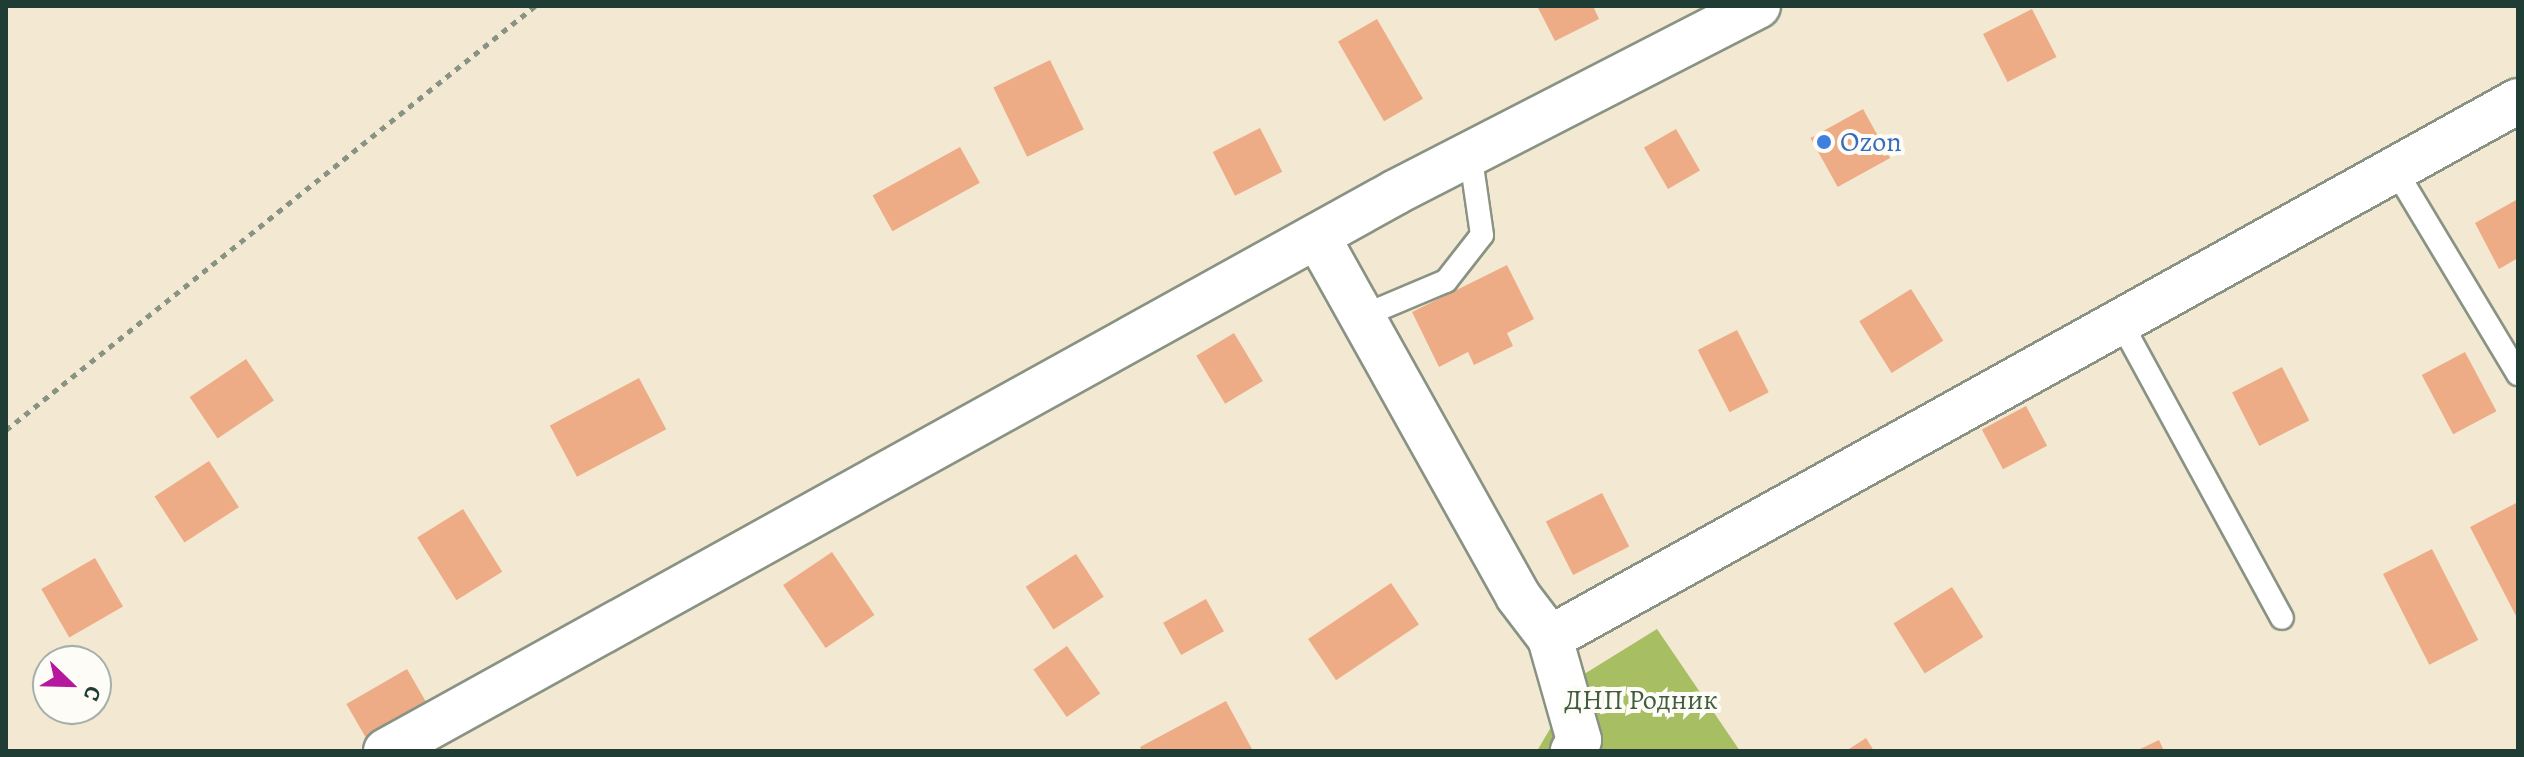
<!DOCTYPE html>
<html>
<head>
<meta charset="utf-8">
<style>
	body { margin:0 }
	#map { position:relative; width:2524px; height:757px; overflow:hidden; background:#f3e9d2; font-family:Alegreya,serif }
	div>[style] { position:absolute }
	[style*='--x'] { left:calc(var(--x)*1px); top:calc(var(--y)*1px); width:calc(var(--w)*1px); rotate:calc(var(--a)*1deg) }
	.green>* { inset:0; background:#a8be62 }
	.building>* { inset:0; background:#eeac86; transform-origin:0 0 }
	.path>* { height:5px; margin-top:-2.5px; transform-origin:0; background:repeating-linear-gradient(90deg,#899383 0 6px,transparent 0 12px) }
	.roads { filter:drop-shadow(2px 0 #899383) drop-shadow(-2px 0 #899383) drop-shadow(0 2px #899383) drop-shadow(0 -2px #899383) }
	.lane>* { height:22px; margin:-11px; padding:0 11px; transform-origin:11px; border-radius:11px; background:#fff }
	.street>* { height:44px; margin:-22px; padding:0 22px; transform-origin:22px; border-radius:22px; background:#fff }
	.dots>* { width:22px; height:22px; translate:-50% -50%; box-sizing:border-box; border:4px solid #fdfcf7; border-radius:50% }
	span { translate:-50% -50%; white-space:nowrap; text-align:center; line-height:1.15; -webkit-text-stroke:8px #fdfcf7; paint-order:stroke }
	.shop-label { font-size:28px; color:#366cbe }
	.left { translate:0 -50%; text-align:left }
	.park-label { font-size:28px; color:#415d40 }
	.frame { position:absolute; inset:0; border:8px solid #1f3d34; pointer-events:none }
	.north { position:absolute; left:32px; top:645px; width:80px; height:80px; box-sizing:border-box; background:#fdfcf7; border:2px solid #a4b0a9; border-radius:50%; rotate:113deg; font-size:22px; font-weight:700; line-height:32px; text-align:center; color:#1f3d34 }
	.north::after { content:''; display:block; margin:auto; width:28px; height:36px; background:#b5179e; clip-path:polygon(50% 0,100% 100%,50% 72%,0 100%) }
</style>
</head>
<body>
<div id="map">
	<div class="green">
		<div style="clip-path:polygon(1657px 629px,1740px 751px,1537px 751px,1581px 676px)"></div>
	</div>
	<div class="building">
		<div style="clip-path:polygon(1537px 6px,1593px 6px,1599px 19px,1555px 41px)"></div>
		<div style="left:2032px;top:9px;width:54px;height:55px;rotate:63deg"></div>
		<div style="left:1377px;top:19px;width:92px;height:45px;rotate:60deg"></div>
		<div style="left:1050px;top:60px;width:77px;height:63px;rotate:64deg"></div>
		<div style="left:1863px;top:109px;width:56px;height:60px;rotate:61deg"></div>
		<div style="left:1260px;top:128px;width:49px;height:53px;rotate:63deg"></div>
		<div style="left:1676px;top:129px;width:48px;height:37px;rotate:60deg"></div>
		<div style="left:960px;top:147px;width:41px;height:100px;rotate:61deg"></div>
		<div style="clip-path:polygon(2518px 199px,2518px 258px,2499px 269px,2475px 223px)"></div>
		<div style="clip-path:polygon(1507px 265px,1534px 319px,1507px 333px,1513px 346px,1474px 365px,1468px 352px,1439px 367px,1412px 312px)"></div>
		<div style="left:1911px;top:289px;width:61px;height:61px;rotate:58deg"></div>
		<div style="left:1737px;top:330px;width:70px;height:44px;rotate:63deg"></div>
		<div style="left:1234px;top:333px;width:56px;height:44px;rotate:59deg"></div>
		<div style="left:2465px;top:352px;width:67px;height:49px;rotate:62deg"></div>
		<div style="left:246px;top:359px;width:50px;height:68px;rotate:56deg"></div>
		<div style="left:2282px;top:367px;width:60px;height:56px;rotate:63deg"></div>
		<div style="left:639px;top:378px;width:58px;height:101px;rotate:62deg"></div>
		<div style="left:2026px;top:406px;width:45px;height:50px;rotate:62deg"></div>
		<div style="left:209px;top:461px;width:55px;height:65px;rotate:57deg"></div>
		<div style="left:1602px;top:493px;width:60px;height:63px;rotate:63deg"></div>
		<div style="clip-path:polygon(2518px 502px,2518px 615px,2516px 616px,2470px 527px)"></div>
		<div style="left:463px;top:509px;width:74px;height:54px;rotate:58deg"></div>
		<div style="left:2432px;top:549px;width:102px;height:55px;rotate:63deg"></div>
		<div style="left:832px;top:552px;width:76px;height:59px;rotate:56deg"></div>
		<div style="left:1076px;top:554px;width:51px;height:60px;rotate:57deg"></div>
		<div style="left:95px;top:558px;width:56px;height:62px;rotate:60deg"></div>
		<div style="left:1391px;top:583px;width:50px;height:100px;rotate:56deg"></div>
		<div style="left:1952px;top:587px;width:59px;height:69px;rotate:58deg"></div>
		<div style="left:1206px;top:599px;width:37px;height:49px;rotate:61deg"></div>
		<div style="left:1067px;top:646px;width:58px;height:41px;rotate:55deg"></div>
		<div style="left:407px;top:669px;width:44px;height:70px;rotate:60deg"></div>
		<div style="clip-path:polygon(1226px 701px,1253px 751px,1142px 751px,1140px 747px)"></div>
		<div style="clip-path:polygon(1866px 738px,1874px 751px,1846px 751px)"></div>
		<div style="clip-path:polygon(2159px 740px,2164px 751px,2136px 751px)"></div>
	</div>
	<div class="path">
		<div style="--x:6;--y:430;--w:678;--a:-38.71"></div>
	</div>
	<div class="roads">
		<div class="lane">
			<div style="--x:2396;--y:171;--w:237;--a:59"></div>
			<div style="--x:1365;--y:315;--w:88;--a:-22.8"></div>
			<div style="--x:1446;--y:281;--w:58;--a:-52"></div>
			<div style="--x:1482;--y:235;--w:84;--a:-98.2"></div>
			<div style="--x:2120;--y:321;--w:338;--a:61.4"></div>
		</div>
		<div class="street">
			<div style="--x:1317;--y:236;--w:412;--a:60.8"></div>
			<div style="--x:1518;--y:596;--w:53;--a:52.7"></div>
			<div style="--x:1550;--y:638;--w:1107;--a:-29.02"></div>
			<div style="--x:1550;--y:638;--w:106;--a:74.1"></div>
			<div style="--x:1579;--y:740;--w:13;--a:119"></div>
			<div style="--x:386;--y:751;--w:1154;--a:-28.96"></div>
			<div style="--x:1396;--y:192;--w:407;--a:-27.2"></div>
		</div>
	</div>
	<div class="dots">
		<div style="left:1824px;top:142px;background:#3f7fe0"></div>
	</div>
	<div class="shop-label">
		<span class="left" style="left:1840px;top:142px">Ozon</span>
	</div>
	<div class="park-label">
		<span style="left:1641px;top:700px">ДНП Родник</span>
	</div>
	<div class="frame"></div>
	<div class="north">С</div>
</div>
</body>
</html>
